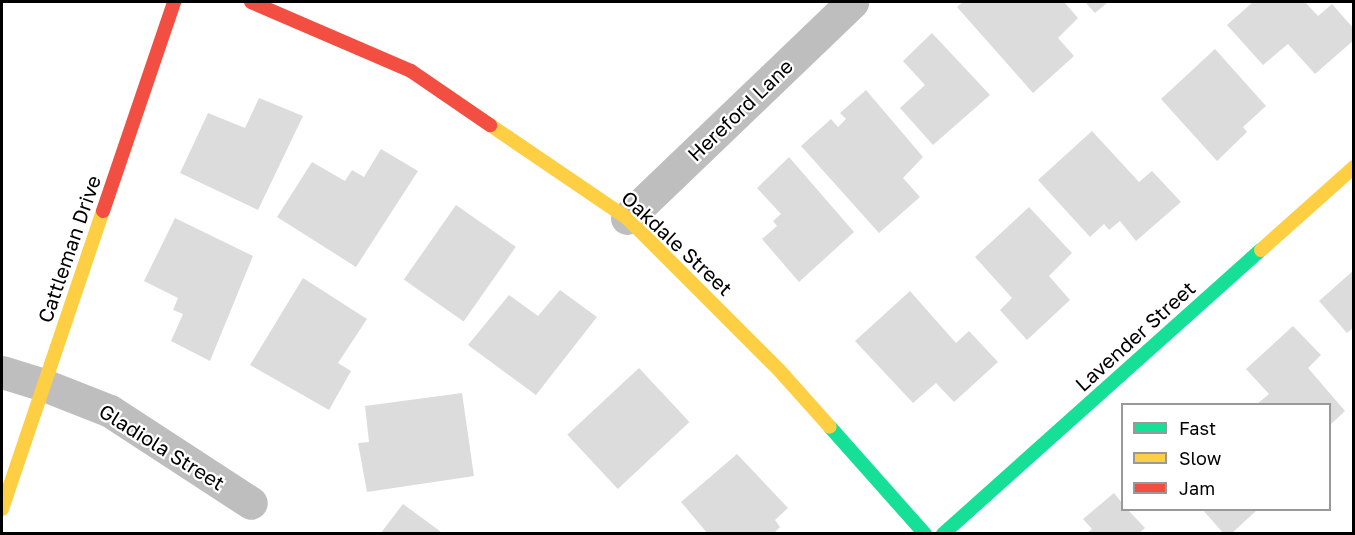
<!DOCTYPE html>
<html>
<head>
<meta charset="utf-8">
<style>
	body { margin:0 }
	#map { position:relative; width:1355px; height:535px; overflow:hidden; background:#fff; font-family:"Golos Text",sans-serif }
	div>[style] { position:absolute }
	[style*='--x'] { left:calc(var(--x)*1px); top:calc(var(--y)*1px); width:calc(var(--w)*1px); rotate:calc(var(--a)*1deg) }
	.building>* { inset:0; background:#dcdcdc; transform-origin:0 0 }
	.street>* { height:33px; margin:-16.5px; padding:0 16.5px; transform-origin:16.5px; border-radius:16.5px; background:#bebebe }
	.fast>* { height:14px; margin:-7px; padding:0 7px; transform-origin:7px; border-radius:7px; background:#16e098 }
	.slow>* { height:14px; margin:-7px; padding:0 7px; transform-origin:7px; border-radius:7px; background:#ffcf43 }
	.jam>* { height:14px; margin:-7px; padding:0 7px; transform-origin:7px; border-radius:7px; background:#f24e42 }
	span { translate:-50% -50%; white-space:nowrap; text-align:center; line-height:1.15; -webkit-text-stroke:4.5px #fff; paint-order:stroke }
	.street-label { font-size:20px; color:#000 }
	.frame { position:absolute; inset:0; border:3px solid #000; pointer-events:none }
	.legend { position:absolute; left:1121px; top:403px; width:210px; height:108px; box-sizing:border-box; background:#fff; border:2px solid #999; margin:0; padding:8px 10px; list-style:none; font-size:18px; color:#000 }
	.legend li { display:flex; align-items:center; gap:12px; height:30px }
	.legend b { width:30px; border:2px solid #999 }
</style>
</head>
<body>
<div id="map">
	<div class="building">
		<div style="clip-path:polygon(963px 2px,1064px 2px,1078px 18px,1058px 38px,1074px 56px,1033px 93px,957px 7px)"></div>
		<div style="clip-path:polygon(1085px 2px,1108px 2px,1095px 13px)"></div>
		<div style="clip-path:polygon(1253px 2px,1305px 2px,1318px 16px,1332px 4px,1354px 29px,1354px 40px,1315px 74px,1288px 44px,1263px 65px,1227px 25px)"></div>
		<div style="clip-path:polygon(932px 33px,990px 95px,933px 145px,900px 108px,925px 85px,903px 61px)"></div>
		<div style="clip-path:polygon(1215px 49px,1266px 106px,1243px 127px,1247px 132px,1217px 161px,1161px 99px)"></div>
		<div style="clip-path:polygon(866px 90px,923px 157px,903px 178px,920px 197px,879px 233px,801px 146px,831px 119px,838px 127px,846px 119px,840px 113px)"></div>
		<div style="clip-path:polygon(259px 98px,303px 116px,258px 210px,180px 173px,208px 113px,245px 128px)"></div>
		<div style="clip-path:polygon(1092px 131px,1139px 182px,1152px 171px,1181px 202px,1136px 241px,1120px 221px,1109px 230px,1104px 224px,1090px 237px,1038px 180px)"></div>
		<div style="clip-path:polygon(381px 149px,418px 171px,356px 267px,277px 217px,312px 162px,345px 181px,352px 170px,364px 177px)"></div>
		<div style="clip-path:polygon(789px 157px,854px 232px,799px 282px,762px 239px,777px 226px,773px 221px,781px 214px,757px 188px)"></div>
		<div style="left:456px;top:205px;width:73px;height:91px;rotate:35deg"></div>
		<div style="clip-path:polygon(1029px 207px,1072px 253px,1049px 276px,1070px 300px,1027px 340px,1000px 310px,1012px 298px,975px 257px)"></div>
		<div style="clip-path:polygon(175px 218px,253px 256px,210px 361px,171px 341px,183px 314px,173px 310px,178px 298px,144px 281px)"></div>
		<div style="clip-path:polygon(1354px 270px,1354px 327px,1347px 333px,1319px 301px)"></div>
		<div style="clip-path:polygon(303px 278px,367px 319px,338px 363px,351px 371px,329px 410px,250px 365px)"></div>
		<div style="clip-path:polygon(560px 290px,597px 317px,536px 395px,468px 345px,509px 295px,538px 316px)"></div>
		<div style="clip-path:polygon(910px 291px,956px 343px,969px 331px,998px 362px,954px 402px,936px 383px,913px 403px,855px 341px)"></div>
		<div style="clip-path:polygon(1293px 326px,1321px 355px,1308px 368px,1345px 411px,1330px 425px,1330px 404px,1257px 404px,1269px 394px,1246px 369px)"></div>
		<div style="left:639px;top:368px;width:74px;height:98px;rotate:47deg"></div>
		<div style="clip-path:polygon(462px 393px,474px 476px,367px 492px,358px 443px,369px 442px,365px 406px)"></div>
		<div style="clip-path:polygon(737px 454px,788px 508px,775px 520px,780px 527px,773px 534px,708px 534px,681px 502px)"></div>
		<div style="clip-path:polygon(1114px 493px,1122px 503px,1122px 510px,1128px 510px,1145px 528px,1138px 534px,1086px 534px,1092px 529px,1083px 519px)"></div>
		<div style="clip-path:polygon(403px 504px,444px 534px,380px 534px)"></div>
		<div style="clip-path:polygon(1203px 510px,1257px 510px,1231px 534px,1224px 534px)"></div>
	</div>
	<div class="street">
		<div style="--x:627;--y:218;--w:312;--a:-43.8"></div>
		<div style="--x:2;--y:372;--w:44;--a:17.2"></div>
		<div style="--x:44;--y:385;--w:71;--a:21.5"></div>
		<div style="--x:110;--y:411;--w:168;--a:33.1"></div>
	</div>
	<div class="fast">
		<div style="--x:830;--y:427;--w:143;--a:48.4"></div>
		<div style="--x:943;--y:534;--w:426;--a:-41.8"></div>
	</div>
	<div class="slow">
		<div style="--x:490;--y:125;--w:166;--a:34.2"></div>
		<div style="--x:627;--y:218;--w:215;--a:45"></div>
		<div style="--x:779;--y:370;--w:76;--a:48.2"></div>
		<div style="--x:1261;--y:250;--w:125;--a:-41.7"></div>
		<div style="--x:2;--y:509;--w:315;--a:-71.3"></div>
	</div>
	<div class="jam">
		<div style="--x:251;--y:2;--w:174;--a:23.3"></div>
		<div style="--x:411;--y:71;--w:96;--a:34.4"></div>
		<div style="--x:103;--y:211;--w:221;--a:-71.2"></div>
	</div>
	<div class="street-label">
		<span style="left:740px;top:110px;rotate:-44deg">Hereford Lane</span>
		<span style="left:677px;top:243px;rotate:43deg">Oakdale Street</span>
		<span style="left:69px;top:249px;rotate:-71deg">Cattleman Drive</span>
		<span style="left:1135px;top:336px;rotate:-42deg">Lavender Street</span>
		<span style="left:162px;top:447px;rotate:32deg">Gladiola Street</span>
	</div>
	<div class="frame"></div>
	<ul class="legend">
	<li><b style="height:8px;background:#16e098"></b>Fast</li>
	<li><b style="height:8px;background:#ffcf43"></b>Slow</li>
	<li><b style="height:8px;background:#f24e42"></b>Jam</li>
	</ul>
</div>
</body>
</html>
